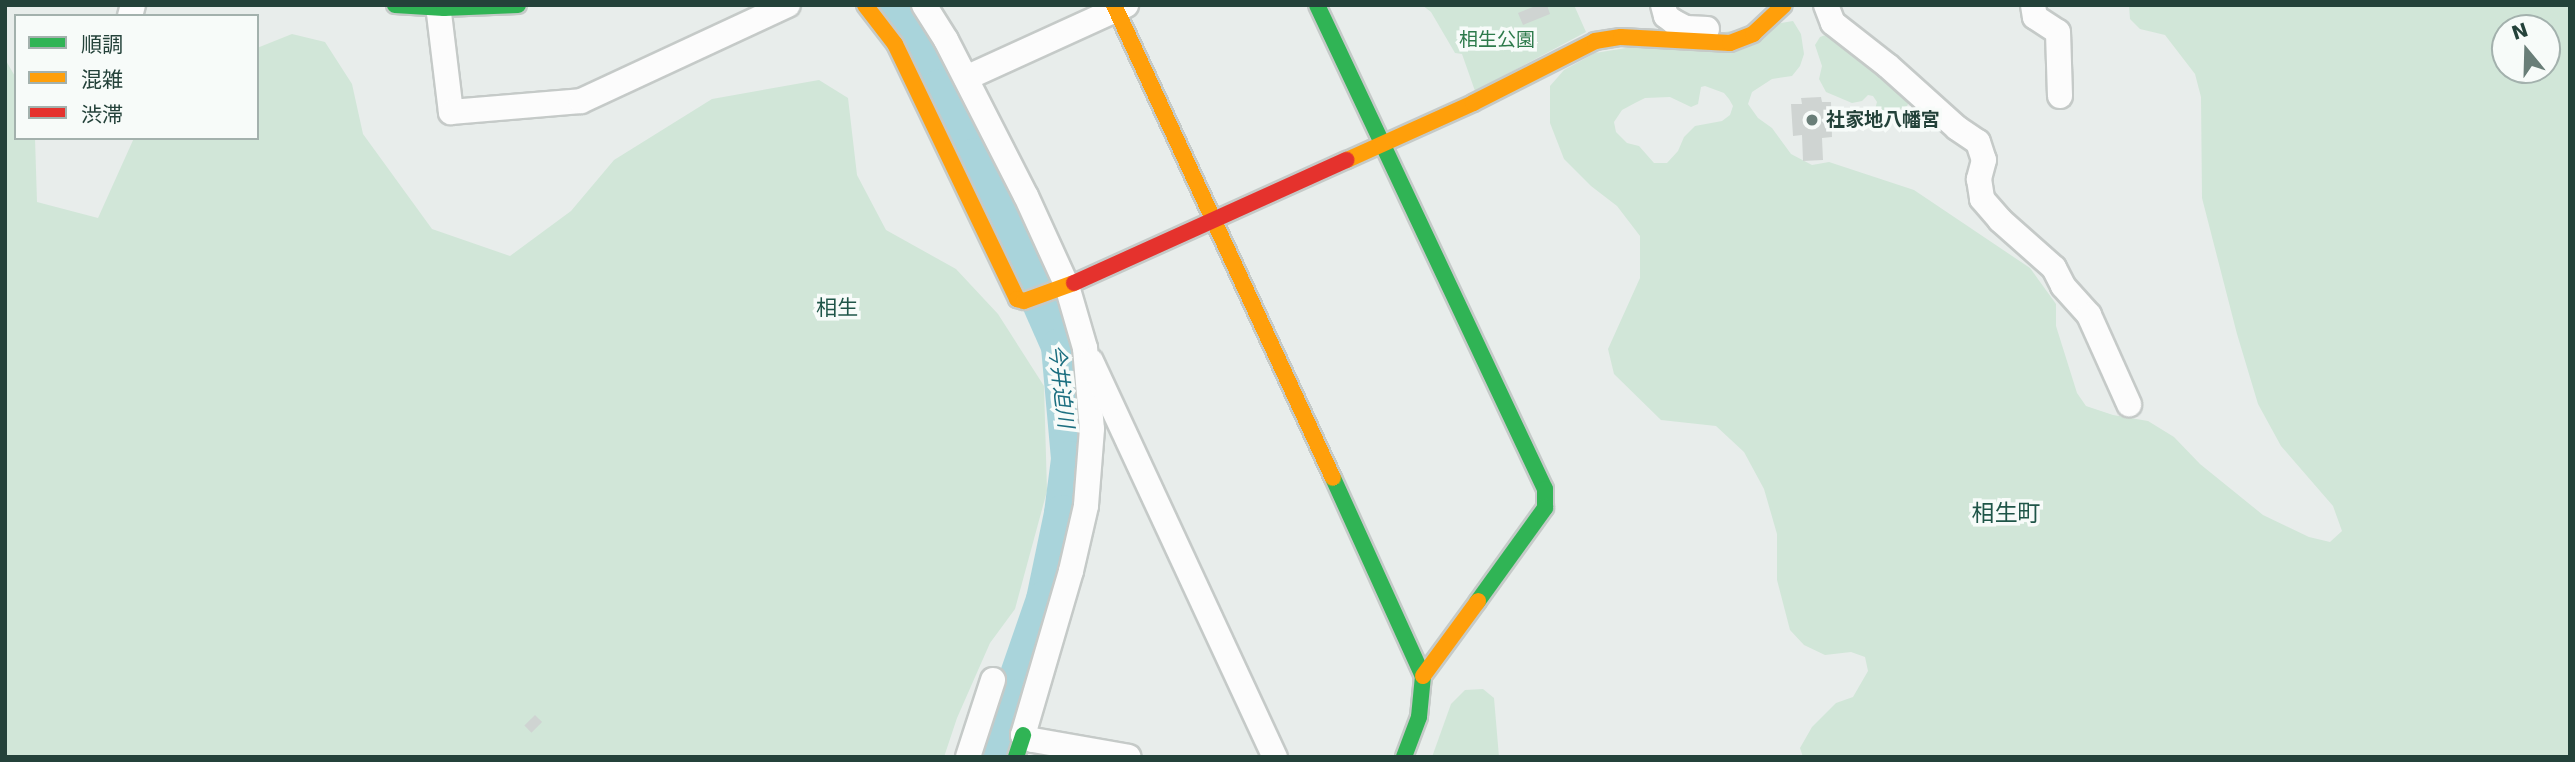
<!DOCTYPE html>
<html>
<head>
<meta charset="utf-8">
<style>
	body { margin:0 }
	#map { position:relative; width:2575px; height:762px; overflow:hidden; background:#e8edeb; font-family:"DejaVu Sans","Noto Sans JP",sans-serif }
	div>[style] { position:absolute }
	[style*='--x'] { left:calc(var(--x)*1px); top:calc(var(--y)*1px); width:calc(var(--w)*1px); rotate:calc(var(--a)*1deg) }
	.green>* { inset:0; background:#d1e6d8 }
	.river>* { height:37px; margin:-18.5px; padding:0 18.5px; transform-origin:18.5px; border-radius:18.5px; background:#a9d4db }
	.building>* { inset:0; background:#cfd4d2; transform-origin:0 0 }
	.roads { filter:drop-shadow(2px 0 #c5cac8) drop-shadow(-2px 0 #c5cac8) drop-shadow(0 2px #c5cac8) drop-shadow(0 -2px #c5cac8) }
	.street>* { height:24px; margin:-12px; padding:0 12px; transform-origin:12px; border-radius:12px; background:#fcfcfc }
	.fast>* { height:16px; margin:-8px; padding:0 8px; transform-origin:8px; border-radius:8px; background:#30b455 }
	.slow>* { height:16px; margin:-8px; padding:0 8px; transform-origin:8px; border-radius:8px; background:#ff9f0a }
	.jam>* { height:16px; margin:-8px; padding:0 8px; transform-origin:8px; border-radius:8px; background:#e5322d }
	.dots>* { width:19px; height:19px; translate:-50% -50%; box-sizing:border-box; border:4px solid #f7fbf9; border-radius:50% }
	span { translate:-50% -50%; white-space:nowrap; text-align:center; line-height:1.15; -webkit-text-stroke:7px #f7fbf9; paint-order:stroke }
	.park-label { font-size:19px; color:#2d7a4b }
	.poi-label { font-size:19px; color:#24423a; font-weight:700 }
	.left { translate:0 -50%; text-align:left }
	.neighbourhood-label { font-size:21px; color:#1f5548 }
	.water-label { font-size:21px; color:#1c6f80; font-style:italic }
	.quarter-label { font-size:23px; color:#1f5548 }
	.frame { position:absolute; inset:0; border:7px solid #24423a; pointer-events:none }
	.legend { position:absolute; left:14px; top:14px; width:245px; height:126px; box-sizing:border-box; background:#f7fbf9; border:2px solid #a3b1ad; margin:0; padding:9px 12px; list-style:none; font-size:21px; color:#24423a }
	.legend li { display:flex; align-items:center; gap:14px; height:35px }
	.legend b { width:35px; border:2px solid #a3b1ad }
	.north { position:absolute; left:2491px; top:14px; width:70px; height:70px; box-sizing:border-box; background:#f7fbf9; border:2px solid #a3b1ad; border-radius:50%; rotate:341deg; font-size:19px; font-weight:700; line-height:28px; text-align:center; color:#24423a }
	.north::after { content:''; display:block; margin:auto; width:24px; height:32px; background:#697e78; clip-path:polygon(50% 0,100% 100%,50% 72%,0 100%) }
</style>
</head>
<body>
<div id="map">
	<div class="green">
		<div style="clip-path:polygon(1422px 5px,1574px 5px,1586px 32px,1475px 91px,1462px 54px,1455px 53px,1431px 12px)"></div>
		<div style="clip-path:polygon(evenodd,2129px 5px,2570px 5px,2570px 757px,1803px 757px,1800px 748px,1812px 727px,1836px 703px,1853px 697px,1868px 671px,1865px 657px,1851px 652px,1825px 655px,1804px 645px,1790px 630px,1777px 580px,1777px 534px,1764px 489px,1744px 452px,1716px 426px,1661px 420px,1614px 374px,1608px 349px,1640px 278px,1640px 236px,1617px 206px,1591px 186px,1564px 159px,1550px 123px,1550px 86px,1564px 70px,1595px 53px,1793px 21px,1801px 34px,1804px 54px,1800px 66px,1792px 76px,1772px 79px,1752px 92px,1748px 104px,1758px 118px,1772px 128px,1791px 154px,1812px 165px,1829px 162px,1914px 190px,2030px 268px,2056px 304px,2056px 326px,2077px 393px,2086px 406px,2113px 415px,2148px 421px,2174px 437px,2200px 464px,2263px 515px,2309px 537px,2330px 542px,2342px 531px,2333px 506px,2281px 446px,2258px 404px,2237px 334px,2202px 198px,2201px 97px,2195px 74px,2165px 35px,2140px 29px,2130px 19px,2129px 5px,2505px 28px,2547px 28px,2547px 70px,2505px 70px,2505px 28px,2129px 5px,1705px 86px,1724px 93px,1729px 99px,1733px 106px,1730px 115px,1722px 121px,1695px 126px,1684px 137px,1678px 151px,1667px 163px,1654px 163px,1639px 146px,1627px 143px,1616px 132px,1614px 122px,1622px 110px,1635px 103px,1645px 98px,1670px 97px,1691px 107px,1698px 104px,1701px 87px,1705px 86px)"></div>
		<div style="clip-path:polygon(1831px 33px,1910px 100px,1907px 106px,1893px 112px,1890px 122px,1879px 122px,1874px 113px,1877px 102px,1873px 96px,1868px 95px,1862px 101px,1852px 103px,1826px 92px,1819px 79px,1822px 66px,1815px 45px,1820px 37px)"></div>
		<div style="clip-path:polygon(292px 34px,325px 42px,352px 84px,363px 134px,432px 229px,510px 256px,571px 211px,614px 160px,712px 99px,819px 80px,848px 98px,857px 175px,886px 230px,956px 269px,998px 314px,1044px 386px,1047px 491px,1015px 609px,990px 643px,957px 718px,944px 757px,5px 757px,5px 59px,16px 78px,16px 138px,35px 138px,37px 202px,98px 218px,134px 138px,257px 138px,257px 48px)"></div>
		<div style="clip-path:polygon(1483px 689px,1494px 698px,1499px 757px,1432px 757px,1451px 704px,1465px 690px)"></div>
	</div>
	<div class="river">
		<div style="--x:887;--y:5;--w:98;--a:57.1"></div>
		<div style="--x:940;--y:87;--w:77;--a:63.1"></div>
		<div style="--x:975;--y:156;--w:208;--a:66.1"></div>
		<div style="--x:1059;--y:346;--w:113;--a:84.9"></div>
		<div style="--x:1069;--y:459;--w:54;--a:97.4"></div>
		<div style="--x:1062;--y:513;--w:88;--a:101.8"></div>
		<div style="--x:1044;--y:599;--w:104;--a:109.1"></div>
		<div style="--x:1010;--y:697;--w:62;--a:104"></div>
	</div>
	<div class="building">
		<div style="clip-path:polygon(1538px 5px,1547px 5px,1550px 14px,1523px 25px,1518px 13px)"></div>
		<div style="clip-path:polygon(1821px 97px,1822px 102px,1831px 102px,1832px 137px,1822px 138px,1823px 160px,1803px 161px,1802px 135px,1793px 136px,1791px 104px,1802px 104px,1801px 98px)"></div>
		<div style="left:535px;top:715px;width:10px;height:15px;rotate:45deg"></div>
	</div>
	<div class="roads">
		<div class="street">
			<div style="--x:438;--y:5;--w:108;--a:83.1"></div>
			<div style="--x:451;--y:112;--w:130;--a:-4.8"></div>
			<div style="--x:581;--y:101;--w:228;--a:-24.9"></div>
			<div style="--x:924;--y:5;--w:41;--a:57.8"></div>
			<div style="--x:946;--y:40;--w:175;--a:62.9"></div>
			<div style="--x:1026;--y:196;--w:99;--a:65.5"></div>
			<div style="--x:1067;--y:286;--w:65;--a:73.8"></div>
			<div style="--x:1085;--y:348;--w:81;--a:85.1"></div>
			<div style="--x:1092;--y:429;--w:77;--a:94.5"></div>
			<div style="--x:1086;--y:506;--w:67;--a:103"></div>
			<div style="--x:1071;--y:571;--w:171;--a:106.3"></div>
			<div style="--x:1023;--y:735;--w:11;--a:27"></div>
			<div style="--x:1033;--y:740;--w:97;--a:10"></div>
			<div style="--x:1663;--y:5;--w:11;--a:75"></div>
			<div style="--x:1666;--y:16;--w:10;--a:37"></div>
			<div style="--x:1674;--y:22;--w:13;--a:27"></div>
			<div style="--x:1686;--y:28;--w:21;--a:3"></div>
			<div style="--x:1826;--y:5;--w:19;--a:69"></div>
			<div style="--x:1833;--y:23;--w:70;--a:38"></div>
			<div style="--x:1888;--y:66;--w:93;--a:41.9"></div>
			<div style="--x:1957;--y:128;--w:25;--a:34"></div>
			<div style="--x:1978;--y:142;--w:19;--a:72"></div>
			<div style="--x:1984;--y:160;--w:20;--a:105"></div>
			<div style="--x:1979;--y:179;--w:20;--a:81"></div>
			<div style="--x:1982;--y:199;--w:28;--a:49"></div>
			<div style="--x:2000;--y:220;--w:72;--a:41.6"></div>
			<div style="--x:2054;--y:268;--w:20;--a:63"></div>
			<div style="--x:2063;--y:286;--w:39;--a:48"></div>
			<div style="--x:2089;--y:315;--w:98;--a:65.8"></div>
			<div style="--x:2033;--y:5;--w:12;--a:81"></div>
			<div style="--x:2035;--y:17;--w:27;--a:33"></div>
			<div style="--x:2058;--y:32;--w:64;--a:88.2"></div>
			<div style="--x:130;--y:16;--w:11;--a:-75"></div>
			<div style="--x:966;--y:78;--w:176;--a:-24.5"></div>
			<div style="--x:1091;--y:361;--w:437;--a:65.1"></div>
			<div style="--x:968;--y:757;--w:81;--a:-72"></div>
		</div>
		<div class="fast">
			<div style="--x:395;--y:5;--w:49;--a:3.5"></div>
			<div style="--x:444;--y:8;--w:74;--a:-2.3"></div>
			<div style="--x:1317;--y:5;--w:535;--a:64.78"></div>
			<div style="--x:1545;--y:489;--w:19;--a:90"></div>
			<div style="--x:1545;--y:508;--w:115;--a:125.8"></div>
			<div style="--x:1333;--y:478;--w:217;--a:65.6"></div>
			<div style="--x:1423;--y:676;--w:41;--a:95.6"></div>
			<div style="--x:1419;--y:717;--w:43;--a:110.6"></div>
			<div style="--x:1016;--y:757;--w:23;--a:-72"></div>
		</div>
		<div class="slow">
			<div style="--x:865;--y:5;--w:49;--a:52.4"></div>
			<div style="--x:895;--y:44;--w:283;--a:64.4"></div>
			<div style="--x:1017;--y:299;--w:7;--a:16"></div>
			<div style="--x:1024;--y:301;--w:53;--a:-19.8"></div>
			<div style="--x:1114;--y:5;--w:521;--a:65.16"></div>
			<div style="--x:1347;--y:160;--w:138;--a:-24.3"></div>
			<div style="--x:1473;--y:103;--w:137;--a:-26.9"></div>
			<div style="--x:1595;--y:41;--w:26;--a:-9"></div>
			<div style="--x:1621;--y:37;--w:109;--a:3.2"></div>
			<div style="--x:1730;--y:43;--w:25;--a:-21"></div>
			<div style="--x:1753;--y:34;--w:42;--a:-43.1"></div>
			<div style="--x:1423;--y:676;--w:93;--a:-53.7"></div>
		</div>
		<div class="jam">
			<div style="--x:1074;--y:283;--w:299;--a:-24.3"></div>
		</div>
	</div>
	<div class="dots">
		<div style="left:1812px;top:120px;background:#697e78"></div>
	</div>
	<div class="park-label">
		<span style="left:1497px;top:40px">相生公園</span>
	</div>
	<div class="poi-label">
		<span class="left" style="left:1826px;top:120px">社家地八幡宮</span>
	</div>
	<div class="neighbourhood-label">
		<span style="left:837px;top:308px">相生</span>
	</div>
	<div class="water-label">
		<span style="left:1061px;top:386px;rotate:83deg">今井迫川</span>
	</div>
	<div class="quarter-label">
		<span style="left:2006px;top:513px">相生町</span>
	</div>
	<div class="frame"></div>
	<ul class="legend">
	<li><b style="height:9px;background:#30b455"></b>順調</li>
	<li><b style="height:9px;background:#ff9f0a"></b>混雑</li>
	<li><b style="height:9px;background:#e5322d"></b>渋滞</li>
	</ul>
	<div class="north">N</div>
</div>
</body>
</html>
